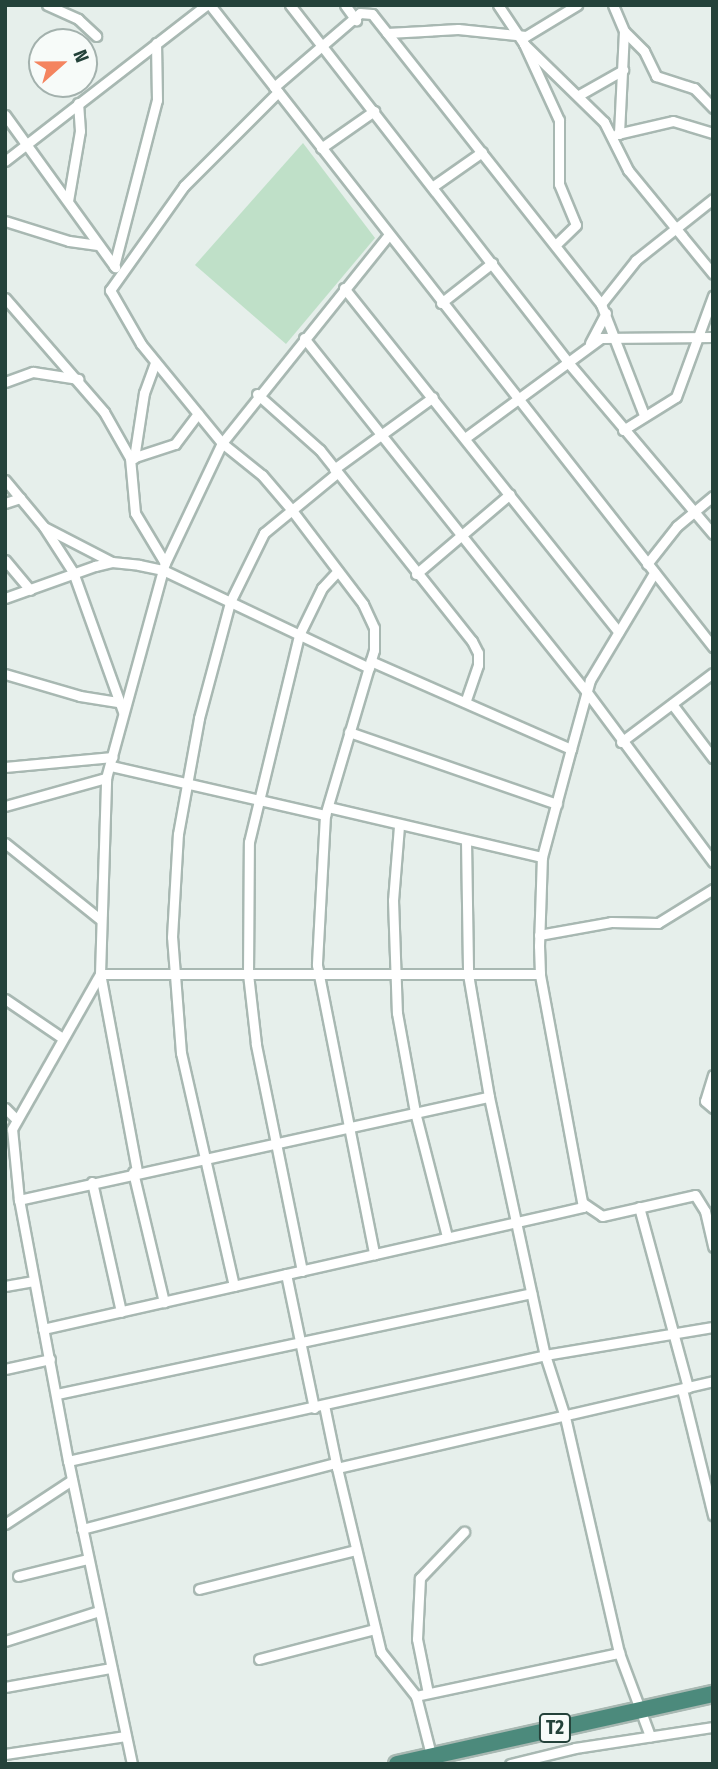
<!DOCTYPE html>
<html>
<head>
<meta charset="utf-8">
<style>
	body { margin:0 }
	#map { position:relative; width:718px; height:1769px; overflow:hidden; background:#e6efeb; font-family:"Fira Sans Condensed",sans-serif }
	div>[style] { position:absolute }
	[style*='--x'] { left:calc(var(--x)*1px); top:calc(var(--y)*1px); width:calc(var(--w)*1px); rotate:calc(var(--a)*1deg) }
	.green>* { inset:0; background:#bfe0c8 }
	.roads { filter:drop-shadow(2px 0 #a8b8b2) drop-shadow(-2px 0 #a8b8b2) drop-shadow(0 2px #a8b8b2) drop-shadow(0 -2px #a8b8b2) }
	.minor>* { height:9px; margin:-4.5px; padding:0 4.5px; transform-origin:4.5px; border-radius:4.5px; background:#fff }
	.trunk>* { height:16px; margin:-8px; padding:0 8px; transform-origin:8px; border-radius:8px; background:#4c8a7c }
	span { translate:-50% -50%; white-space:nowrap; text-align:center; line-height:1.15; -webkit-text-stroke:5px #f7fbf9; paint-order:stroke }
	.shield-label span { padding:2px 5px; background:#f7fbf9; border:2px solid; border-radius:5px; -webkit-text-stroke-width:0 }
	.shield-label { font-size:19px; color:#24423a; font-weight:700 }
	.frame { position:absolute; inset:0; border:7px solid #24423a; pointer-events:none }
	.north { position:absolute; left:28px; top:28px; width:70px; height:70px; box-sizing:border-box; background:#f7fbf9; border:2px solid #a3b1ad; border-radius:50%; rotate:69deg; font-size:19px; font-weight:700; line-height:28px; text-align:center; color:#24423a }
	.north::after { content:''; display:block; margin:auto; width:24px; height:32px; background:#f4845f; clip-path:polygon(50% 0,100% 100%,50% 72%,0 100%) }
</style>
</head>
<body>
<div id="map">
	<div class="green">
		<div style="clip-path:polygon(303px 143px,375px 238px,286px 344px,195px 265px)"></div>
	</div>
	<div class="roads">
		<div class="minor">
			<div style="--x:47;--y:5;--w:34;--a:24"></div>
			<div style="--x:78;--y:19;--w:25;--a:43"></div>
			<div style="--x:210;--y:5;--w:816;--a:51.92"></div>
			<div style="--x:290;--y:5;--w:450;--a:52.1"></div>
			<div style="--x:566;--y:360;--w:228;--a:49.8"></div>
			<div style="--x:345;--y:5;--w:19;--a:54"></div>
			<div style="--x:498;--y:5;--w:47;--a:56.3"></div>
			<div style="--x:524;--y:44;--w:84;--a:65.3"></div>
			<div style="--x:559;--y:120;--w:64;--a:90"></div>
			<div style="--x:559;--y:184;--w:44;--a:67.5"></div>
			<div style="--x:576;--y:225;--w:29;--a:136"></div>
			<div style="--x:613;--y:5;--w:28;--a:67"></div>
			<div style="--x:624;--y:31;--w:103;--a:92.8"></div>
			<div style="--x:624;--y:31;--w:28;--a:45"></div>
			<div style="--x:644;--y:51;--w:28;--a:64"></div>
			<div style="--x:656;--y:76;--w:40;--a:18"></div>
			<div style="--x:694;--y:88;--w:28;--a:46"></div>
			<div style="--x:387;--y:33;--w:71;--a:-3.2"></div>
			<div style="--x:458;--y:29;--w:68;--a:5.9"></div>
			<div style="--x:526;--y:36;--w:60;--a:-31.3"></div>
			<div style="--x:524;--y:44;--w:112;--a:44.3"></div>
			<div style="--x:604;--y:122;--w:54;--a:63.4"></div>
			<div style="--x:628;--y:170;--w:134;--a:50.7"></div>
			<div style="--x:274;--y:87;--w:113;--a:-40.7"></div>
			<div style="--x:360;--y:13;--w:12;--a:5"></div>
			<div style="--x:372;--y:14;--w:370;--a:51.7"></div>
			<div style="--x:278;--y:92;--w:133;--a:135"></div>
			<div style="--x:184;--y:186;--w:128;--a:125.4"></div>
			<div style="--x:110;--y:290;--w:62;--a:60.1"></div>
			<div style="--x:141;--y:344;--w:128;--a:50.7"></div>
			<div style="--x:222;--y:443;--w:51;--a:38.7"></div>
			<div style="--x:262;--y:475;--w:45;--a:49.5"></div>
			<div style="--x:291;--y:509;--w:119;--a:52.8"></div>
			<div style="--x:363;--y:604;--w:26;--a:65"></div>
			<div style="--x:374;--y:628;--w:22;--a:90"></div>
			<div style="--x:374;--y:650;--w:172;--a:106.5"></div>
			<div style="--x:325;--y:815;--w:150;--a:93.1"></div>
			<div style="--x:317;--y:965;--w:295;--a:78.8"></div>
			<div style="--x:579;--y:95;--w:51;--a:-29.6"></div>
			<div style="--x:5;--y:115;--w:188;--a:54.1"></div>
			<div style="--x:617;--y:134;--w:57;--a:-13.1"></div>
			<div style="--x:673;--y:121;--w:42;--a:16.7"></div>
			<div style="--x:321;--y:148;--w:65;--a:-34.9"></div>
			<div style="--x:5;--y:161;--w:254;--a:-37.8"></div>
			<div style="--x:432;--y:187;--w:61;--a:-35"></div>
			<div style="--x:68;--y:201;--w:71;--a:-80.3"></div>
			<div style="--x:80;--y:131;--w:28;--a:-94"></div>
			<div style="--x:5;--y:221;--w:67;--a:17.4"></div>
			<div style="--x:69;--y:241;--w:29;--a:8"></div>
			<div style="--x:114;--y:266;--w:171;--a:-75.5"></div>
			<div style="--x:157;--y:100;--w:57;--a:-91"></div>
			<div style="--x:344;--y:288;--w:440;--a:51.4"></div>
			<div style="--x:5;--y:298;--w:151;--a:49"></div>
			<div style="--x:104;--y:412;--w:53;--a:60.5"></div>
			<div style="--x:130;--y:458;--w:55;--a:84.8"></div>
			<div style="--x:135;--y:513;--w:58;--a:59"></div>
			<div style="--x:441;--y:303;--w:65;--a:-38.1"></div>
			<div style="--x:304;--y:338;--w:452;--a:51.4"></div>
			<div style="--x:586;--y:691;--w:213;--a:53.4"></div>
			<div style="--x:590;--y:343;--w:34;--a:-62"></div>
			<div style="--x:5;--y:382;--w:30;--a:-20"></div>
			<div style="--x:33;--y:372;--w:46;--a:8.8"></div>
			<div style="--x:257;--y:394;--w:84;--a:41.6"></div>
			<div style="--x:320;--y:450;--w:244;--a:51.5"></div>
			<div style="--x:472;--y:641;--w:13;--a:63"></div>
			<div style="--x:478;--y:653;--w:12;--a:90"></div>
			<div style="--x:478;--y:665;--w:37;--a:109"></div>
			<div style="--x:644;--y:415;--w:119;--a:-111.2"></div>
			<div style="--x:601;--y:304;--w:56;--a:-51.5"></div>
			<div style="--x:636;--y:260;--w:98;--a:-38.4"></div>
			<div style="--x:623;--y:430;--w:62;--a:-31.9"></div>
			<div style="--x:676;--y:397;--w:108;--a:-69.9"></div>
			<div style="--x:465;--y:438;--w:169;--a:-36.3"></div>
			<div style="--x:601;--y:338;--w:112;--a:-0.5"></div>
			<div style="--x:132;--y:458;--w:45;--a:-18"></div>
			<div style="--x:175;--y:444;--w:38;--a:-53"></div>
			<div style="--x:134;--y:458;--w:66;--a:-81.3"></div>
			<div style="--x:144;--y:393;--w:33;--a:-70"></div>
			<div style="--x:334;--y:469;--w:122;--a:-36"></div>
			<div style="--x:5;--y:480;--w:61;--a:50.3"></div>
			<div style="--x:44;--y:527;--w:54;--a:57.2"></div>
			<div style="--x:73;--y:572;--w:149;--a:70.3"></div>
			<div style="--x:5;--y:503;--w:16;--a:-18"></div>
			<div style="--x:46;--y:528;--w:74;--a:27.3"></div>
			<div style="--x:5;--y:560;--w:39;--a:50"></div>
			<div style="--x:647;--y:564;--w:48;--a:-51.7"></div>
			<div style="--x:677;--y:526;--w:47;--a:-39.8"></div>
			<div style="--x:416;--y:574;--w:123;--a:-40.4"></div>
			<div style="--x:5;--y:598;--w:96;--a:-19.6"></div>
			<div style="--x:95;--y:566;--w:17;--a:-13"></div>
			<div style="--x:112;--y:562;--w:27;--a:6"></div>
			<div style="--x:139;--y:565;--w:25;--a:12"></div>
			<div style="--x:163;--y:570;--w:228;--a:25.4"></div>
			<div style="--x:5;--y:674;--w:78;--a:16.3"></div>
			<div style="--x:80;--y:696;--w:38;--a:9"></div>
			<div style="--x:672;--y:704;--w:68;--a:52.8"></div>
			<div style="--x:349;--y:732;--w:220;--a:19.1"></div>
			<div style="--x:621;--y:742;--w:115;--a:-36.9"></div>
			<div style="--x:571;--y:749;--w:72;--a:-74.6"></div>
			<div style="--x:590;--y:680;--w:125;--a:-59.1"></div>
			<div style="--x:111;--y:766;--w:220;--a:12.9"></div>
			<div style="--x:5;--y:767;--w:108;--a:-5.3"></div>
			<div style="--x:5;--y:806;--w:105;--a:-15.5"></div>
			<div style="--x:328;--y:807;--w:220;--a:13.2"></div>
			<div style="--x:399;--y:826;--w:74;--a:94.6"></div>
			<div style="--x:393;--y:900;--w:113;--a:88"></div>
			<div style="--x:397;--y:1013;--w:101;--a:79.7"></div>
			<div style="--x:415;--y:1112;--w:129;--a:75.6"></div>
			<div style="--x:466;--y:840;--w:134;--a:89.1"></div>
			<div style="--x:468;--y:974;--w:125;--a:80.3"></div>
			<div style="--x:489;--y:1097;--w:264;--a:77.8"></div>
			<div style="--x:545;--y:1355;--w:65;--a:72.1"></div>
			<div style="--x:565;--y:1417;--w:242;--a:77.1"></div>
			<div style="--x:619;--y:1653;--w:89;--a:69.5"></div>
			<div style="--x:5;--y:843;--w:123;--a:38.7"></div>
			<div style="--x:539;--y:935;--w:73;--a:-10.2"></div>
			<div style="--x:611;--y:922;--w:47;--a:1.2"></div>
			<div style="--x:658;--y:923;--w:65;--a:-31.7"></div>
			<div style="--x:5;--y:999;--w:68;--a:34.2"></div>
			<div style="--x:713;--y:1075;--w:27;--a:107"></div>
			<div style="--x:705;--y:1101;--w:11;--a:41"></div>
			<div style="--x:5;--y:1108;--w:14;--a:45"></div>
			<div style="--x:137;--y:1171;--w:200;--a:-100.6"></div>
			<div style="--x:100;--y:974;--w:440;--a:0"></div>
			<div style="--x:133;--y:1172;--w:134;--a:76.6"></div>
			<div style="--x:92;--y:1182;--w:133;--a:77.4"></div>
			<div style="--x:19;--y:1200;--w:481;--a:-12.4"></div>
			<div style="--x:583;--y:1203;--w:23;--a:34"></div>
			<div style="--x:602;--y:1216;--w:95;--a:-12.7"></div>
			<div style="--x:695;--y:1195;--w:19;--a:58"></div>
			<div style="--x:705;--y:1211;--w:37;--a:77"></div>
			<div style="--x:639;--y:1207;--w:187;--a:74.8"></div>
			<div style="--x:302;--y:1271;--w:232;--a:-101.5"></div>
			<div style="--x:256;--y:1044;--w:70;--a:-96.5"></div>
			<div style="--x:248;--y:974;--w:132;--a:-89.6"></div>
			<div style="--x:249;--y:842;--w:213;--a:-76.4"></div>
			<div style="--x:299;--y:635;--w:52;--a:-63.9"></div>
			<div style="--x:322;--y:588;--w:23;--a:-47"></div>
			<div style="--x:286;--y:1274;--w:137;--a:78.2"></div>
			<div style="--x:5;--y:1286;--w:29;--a:-10"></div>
			<div style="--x:234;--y:1286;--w:239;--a:-102.8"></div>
			<div style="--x:181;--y:1053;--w:116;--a:-94.4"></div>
			<div style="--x:172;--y:937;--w:103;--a:-86.7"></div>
			<div style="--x:178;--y:834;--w:118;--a:-79.7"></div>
			<div style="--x:199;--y:718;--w:120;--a:-75"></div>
			<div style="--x:230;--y:602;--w:77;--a:-63.8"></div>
			<div style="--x:264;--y:533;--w:94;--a:-39.4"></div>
			<div style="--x:43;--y:1329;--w:554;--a:-12.73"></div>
			<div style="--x:583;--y:1207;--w:237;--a:-100.5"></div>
			<div style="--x:540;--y:974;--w:28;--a:-92"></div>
			<div style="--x:539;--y:946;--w:89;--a:-88.1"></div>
			<div style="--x:542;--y:857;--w:112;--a:-75"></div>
			<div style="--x:571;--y:749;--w:219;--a:-156.3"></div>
			<div style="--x:5;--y:1369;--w:46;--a:-12.5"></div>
			<div style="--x:682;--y:1389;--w:130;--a:76.2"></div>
			<div style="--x:57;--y:1394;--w:485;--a:-12"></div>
			<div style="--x:324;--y:1405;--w:64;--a:78.3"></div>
			<div style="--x:337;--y:1468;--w:386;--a:-13"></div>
			<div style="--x:68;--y:1461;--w:489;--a:-12.5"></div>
			<div style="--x:545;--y:1355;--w:170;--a:-9.5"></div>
			<div style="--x:337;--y:1468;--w:189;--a:76.6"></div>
			<div style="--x:381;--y:1652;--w:56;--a:51.5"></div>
			<div style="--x:416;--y:1696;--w:65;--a:75.7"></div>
			<div style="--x:5;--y:1524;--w:80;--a:-33.3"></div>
			<div style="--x:82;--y:1529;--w:262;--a:-14.6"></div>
			<div style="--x:18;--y:1576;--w:72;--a:-13.7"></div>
			<div style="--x:199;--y:1589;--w:161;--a:-14"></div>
			<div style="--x:5;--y:1641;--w:99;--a:-17.7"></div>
			<div style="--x:259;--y:1659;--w:120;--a:-14.5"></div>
			<div style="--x:5;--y:1687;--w:108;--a:-10.2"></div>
			<div style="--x:428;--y:1693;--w:55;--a:-101.5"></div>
			<div style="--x:417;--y:1639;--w:61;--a:-87.2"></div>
			<div style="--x:420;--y:1578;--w:64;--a:-46.3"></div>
			<div style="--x:416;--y:1696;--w:208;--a:-12"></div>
			<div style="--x:5;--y:1754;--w:122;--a:-8.5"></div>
			<div style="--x:132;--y:1764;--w:310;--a:-101.9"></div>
			<div style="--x:68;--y:1461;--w:266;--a:-100.6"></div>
			<div style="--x:19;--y:1200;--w:71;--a:-95.6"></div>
			<div style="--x:12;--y:1129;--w:178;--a:-60.4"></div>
			<div style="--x:100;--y:974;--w:196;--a:-88.2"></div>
			<div style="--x:106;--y:778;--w:223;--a:-74.7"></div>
			<div style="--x:165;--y:563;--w:133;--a:-64.6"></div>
			<div style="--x:222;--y:443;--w:265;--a:-51.3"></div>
			<div style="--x:510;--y:1764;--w:67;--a:-13.8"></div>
			<div style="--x:575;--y:1748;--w:140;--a:-8.7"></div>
		</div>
		<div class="trunk">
			<div style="--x:397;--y:1764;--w:324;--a:-12.5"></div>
		</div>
	</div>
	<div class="shield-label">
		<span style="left:555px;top:1728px">T2</span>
	</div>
	<div class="frame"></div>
	<div class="north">N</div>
</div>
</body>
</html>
